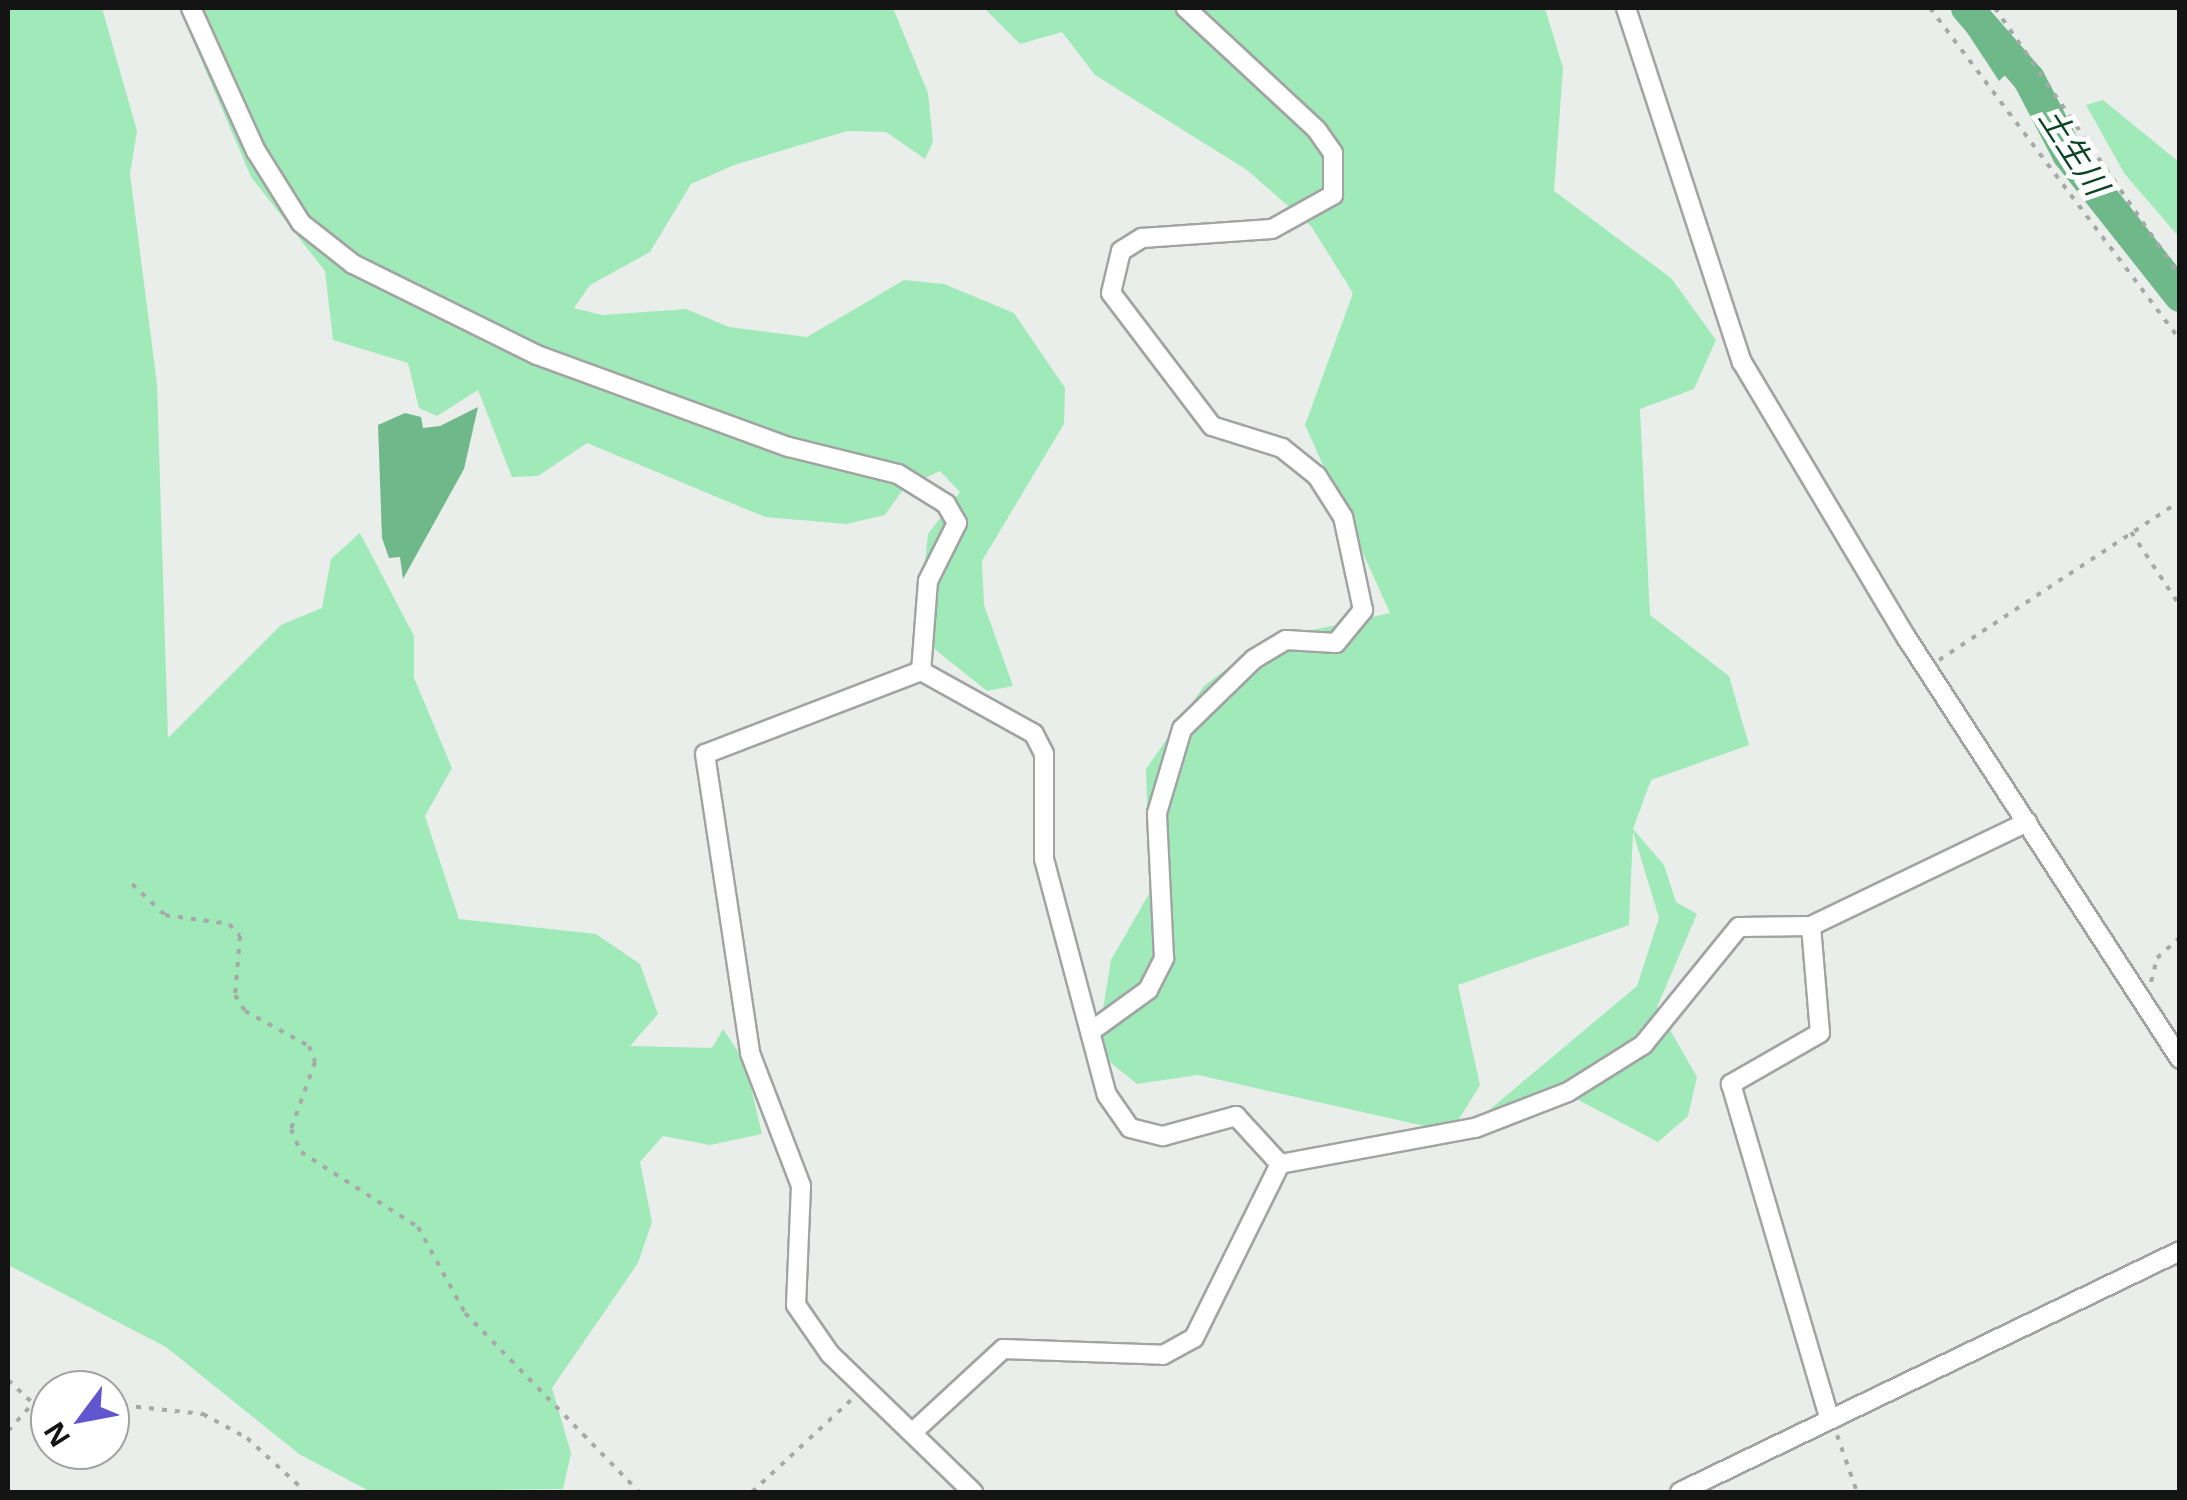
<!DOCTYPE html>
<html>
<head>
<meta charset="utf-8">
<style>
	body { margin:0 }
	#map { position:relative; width:2187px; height:1500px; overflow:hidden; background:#eaeeeb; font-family:"Noto Sans","Noto Sans JP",sans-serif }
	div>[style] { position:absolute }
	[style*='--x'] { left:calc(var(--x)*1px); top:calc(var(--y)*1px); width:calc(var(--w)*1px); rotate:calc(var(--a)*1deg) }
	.green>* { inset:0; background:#a0eab9 }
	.water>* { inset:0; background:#6fb889 }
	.river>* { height:32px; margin:-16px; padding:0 16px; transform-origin:16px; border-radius:16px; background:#6fb889 }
	.path>* { height:4px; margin-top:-2px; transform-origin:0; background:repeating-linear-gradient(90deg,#a6a9a7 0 5px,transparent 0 13px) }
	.roads { filter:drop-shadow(2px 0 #a1a4a2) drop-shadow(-2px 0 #a1a4a2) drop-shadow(0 2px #a1a4a2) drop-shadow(0 -2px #a1a4a2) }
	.street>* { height:18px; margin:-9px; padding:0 9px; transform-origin:9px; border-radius:9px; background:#fff }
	span { translate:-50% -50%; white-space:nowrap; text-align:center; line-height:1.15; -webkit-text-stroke:10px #fff; paint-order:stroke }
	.water-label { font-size:32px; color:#0b4526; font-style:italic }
	.frame { position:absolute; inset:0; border:10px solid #131413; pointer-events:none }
	.north { position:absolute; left:30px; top:1370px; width:100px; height:100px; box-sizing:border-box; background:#fff; border:2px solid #a1a1a1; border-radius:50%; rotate:238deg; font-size:28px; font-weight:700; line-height:40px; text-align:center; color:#131413 }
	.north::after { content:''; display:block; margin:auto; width:35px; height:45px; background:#6156cf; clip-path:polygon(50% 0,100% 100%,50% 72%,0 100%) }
</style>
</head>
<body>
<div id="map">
	<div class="green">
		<div style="clip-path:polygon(8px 8px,102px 8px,137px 131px,130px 174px,157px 384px,168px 738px,281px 625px,322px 608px,331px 559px,360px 533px,414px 636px,414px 678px,452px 768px,425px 816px,459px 919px,596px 934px,640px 964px,658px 1014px,630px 1046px,712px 1048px,723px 1029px,745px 1062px,762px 1134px,710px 1145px,663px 1136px,640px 1162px,652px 1222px,638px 1263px,552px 1388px,571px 1453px,563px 1489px,371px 1492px,299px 1454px,166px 1347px,8px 1265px)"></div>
		<div style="clip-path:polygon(179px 8px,893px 8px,928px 93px,933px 142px,925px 159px,886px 132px,847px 131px,734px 165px,691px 184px,650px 252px,590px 285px,574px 308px,602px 315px,686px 309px,729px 327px,807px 337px,904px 280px,944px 284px,1014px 313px,1065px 388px,1064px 424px,982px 561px,984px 605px,1013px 686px,987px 691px,917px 635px,928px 534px,960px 492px,940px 471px,904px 488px,885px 515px,846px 524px,765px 517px,587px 443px,538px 476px,512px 477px,478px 390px,437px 416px,419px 408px,408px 363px,333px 340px,325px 271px,251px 177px)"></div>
		<div style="clip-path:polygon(984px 8px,1545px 8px,1563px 68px,1554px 191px,1671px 278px,1716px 340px,1694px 389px,1640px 409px,1650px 615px,1729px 676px,1749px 745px,1651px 780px,1633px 829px,1664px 865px,1676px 902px,1697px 914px,1657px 1007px,1697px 1077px,1688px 1116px,1658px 1142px,1563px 1092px,1476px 1121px,1637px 986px,1659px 918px,1633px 832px,1629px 925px,1458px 985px,1480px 1085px,1451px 1132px,1198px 1075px,1137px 1084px,1096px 1051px,1111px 960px,1150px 892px,1146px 769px,1204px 686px,1263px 641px,1390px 613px,1305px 425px,1353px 293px,1311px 226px,1247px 170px,1095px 75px,1062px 32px,1020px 44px)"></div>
		<div style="clip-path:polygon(2103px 100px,2179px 162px,2179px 237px,2124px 173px,2086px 105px)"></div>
	</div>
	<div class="water">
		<div style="clip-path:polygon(1951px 8px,1982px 8px,2021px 60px,1999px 81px)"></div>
		<div style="clip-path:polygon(478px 407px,464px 469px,403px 579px,400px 557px,389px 558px,382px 538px,378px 425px,405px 413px,421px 417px,423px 428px,440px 426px)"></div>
	</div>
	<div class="river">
		<div style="--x:1967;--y:8;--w:94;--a:48.9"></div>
		<div style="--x:2029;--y:79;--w:85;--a:62.5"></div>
		<div style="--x:2068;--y:154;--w:181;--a:51.7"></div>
	</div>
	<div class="path">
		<div style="--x:1930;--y:8;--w:416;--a:53"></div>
		<div style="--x:1995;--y:8;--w:326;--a:55.4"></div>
		<div style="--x:2131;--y:532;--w:89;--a:56.5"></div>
		<div style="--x:1939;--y:660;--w:289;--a:-33.4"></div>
		<div style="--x:132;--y:884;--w:45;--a:43.2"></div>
		<div style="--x:165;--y:915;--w:65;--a:8"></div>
		<div style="--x:229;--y:924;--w:16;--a:47"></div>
		<div style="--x:240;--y:936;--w:59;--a:94.8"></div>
		<div style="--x:235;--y:995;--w:19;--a:58"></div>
		<div style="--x:245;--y:1011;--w:73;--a:28.7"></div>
		<div style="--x:309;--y:1046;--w:17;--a:69"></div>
		<div style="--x:315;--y:1062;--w:71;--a:109.7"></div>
		<div style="--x:291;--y:1129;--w:25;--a:67"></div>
		<div style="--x:301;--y:1152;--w:139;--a:32.7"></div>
		<div style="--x:418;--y:1227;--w:98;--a:61.3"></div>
		<div style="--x:465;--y:1313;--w:250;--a:45.8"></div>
		<div style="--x:2151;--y:982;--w:25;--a:-76"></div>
		<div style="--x:2157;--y:958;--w:31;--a:-42"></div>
		<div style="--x:8;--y:1380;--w:34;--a:43"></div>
		<div style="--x:110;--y:1404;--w:94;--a:6.1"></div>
		<div style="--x:203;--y:1414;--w:50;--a:28.6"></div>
		<div style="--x:247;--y:1438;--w:80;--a:42.5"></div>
		<div style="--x:8;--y:1431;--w:38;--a:-48"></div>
		<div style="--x:33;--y:1403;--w:17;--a:0"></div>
		<div style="--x:1837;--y:1435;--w:60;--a:70.7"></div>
		<div style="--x:752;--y:1492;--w:135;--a:-42.9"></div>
	</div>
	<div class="roads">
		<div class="street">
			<div style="--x:191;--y:8;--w:157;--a:65.6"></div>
			<div style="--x:256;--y:151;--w:85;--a:58"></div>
			<div style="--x:301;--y:223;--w:66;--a:38.3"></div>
			<div style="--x:353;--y:264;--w:205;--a:26.3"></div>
			<div style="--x:537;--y:355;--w:268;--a:20.1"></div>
			<div style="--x:789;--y:447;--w:112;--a:13.9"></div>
			<div style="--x:898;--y:474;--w:57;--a:32"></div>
			<div style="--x:946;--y:504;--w:22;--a:60"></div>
			<div style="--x:957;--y:523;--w:65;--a:116.6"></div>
			<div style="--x:928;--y:581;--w:90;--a:94.4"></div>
			<div style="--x:1626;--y:8;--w:373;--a:71.9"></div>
			<div style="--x:1742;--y:362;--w:320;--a:59.2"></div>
			<div style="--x:1906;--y:637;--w:503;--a:57"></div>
			<div style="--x:921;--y:671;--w:231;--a:159"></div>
			<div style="--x:705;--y:754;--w:302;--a:81.4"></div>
			<div style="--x:750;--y:1053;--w:142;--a:69"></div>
			<div style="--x:801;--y:1186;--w:119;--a:92.4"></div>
			<div style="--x:796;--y:1305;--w:60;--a:55.2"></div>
			<div style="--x:830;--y:1354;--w:199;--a:44"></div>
			<div style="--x:921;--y:671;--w:129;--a:29.1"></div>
			<div style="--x:1034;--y:734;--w:22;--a:63"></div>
			<div style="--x:1044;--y:754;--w:105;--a:90"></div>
			<div style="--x:1044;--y:859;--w:244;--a:75.1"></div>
			<div style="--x:1107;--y:1095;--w:40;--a:55.1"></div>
			<div style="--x:1130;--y:1128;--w:34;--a:14"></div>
			<div style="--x:1163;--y:1136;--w:76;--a:-15.3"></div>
			<div style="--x:1236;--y:1116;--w:65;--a:47.5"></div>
			<div style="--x:1811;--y:926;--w:107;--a:85.2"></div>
			<div style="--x:1820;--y:1033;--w:103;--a:150.2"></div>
			<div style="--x:1731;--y:1084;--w:347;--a:73.6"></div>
			<div style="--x:1090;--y:1032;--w:72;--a:-35.9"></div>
			<div style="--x:1148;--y:990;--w:36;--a:-63"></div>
			<div style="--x:1164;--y:958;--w:145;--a:-92.8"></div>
			<div style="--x:1157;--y:813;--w:88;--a:-73.4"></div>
			<div style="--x:1182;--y:729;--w:100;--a:-44.2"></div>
			<div style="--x:1254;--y:659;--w:37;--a:-31"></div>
			<div style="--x:1286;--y:640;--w:50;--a:3.4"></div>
			<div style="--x:1336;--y:643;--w:43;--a:-50.7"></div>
			<div style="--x:1363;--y:610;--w:95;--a:-102.1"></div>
			<div style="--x:1343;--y:517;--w:49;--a:-122.4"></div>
			<div style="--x:1317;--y:476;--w:45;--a:-141.3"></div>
			<div style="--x:1282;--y:448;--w:73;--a:-162.6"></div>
			<div style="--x:1212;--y:426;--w:167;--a:-127.2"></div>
			<div style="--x:1111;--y:293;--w:43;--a:-76.6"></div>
			<div style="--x:1121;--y:251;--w:25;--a:-32"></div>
			<div style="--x:1142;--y:238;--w:130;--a:-4"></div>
			<div style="--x:1272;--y:229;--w:70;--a:-29.1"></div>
			<div style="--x:1333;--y:195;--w:42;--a:-90"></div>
			<div style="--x:1333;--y:153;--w:29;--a:-125"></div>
			<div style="--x:1316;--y:129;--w:178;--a:-137.1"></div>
			<div style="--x:1280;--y:1164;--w:198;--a:-10.5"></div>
			<div style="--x:1475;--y:1128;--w:100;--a:-21.2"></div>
			<div style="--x:1568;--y:1092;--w:89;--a:-32.1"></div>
			<div style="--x:1643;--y:1045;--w:152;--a:-50.9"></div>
			<div style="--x:1739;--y:927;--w:72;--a:-0.8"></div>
			<div style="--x:1811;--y:926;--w:240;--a:-25.7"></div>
			<div style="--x:913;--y:1432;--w:122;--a:-42.7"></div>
			<div style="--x:1003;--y:1349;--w:160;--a:2.1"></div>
			<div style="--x:1163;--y:1355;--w:35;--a:-29"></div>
			<div style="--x:1194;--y:1338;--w:194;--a:-63.7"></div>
			<div style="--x:1680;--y:1492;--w:555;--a:-25.73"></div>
		</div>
	</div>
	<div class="water-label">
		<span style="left:2074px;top:151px;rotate:57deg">土生川</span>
	</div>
	<div class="frame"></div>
	<div class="north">N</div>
</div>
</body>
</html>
